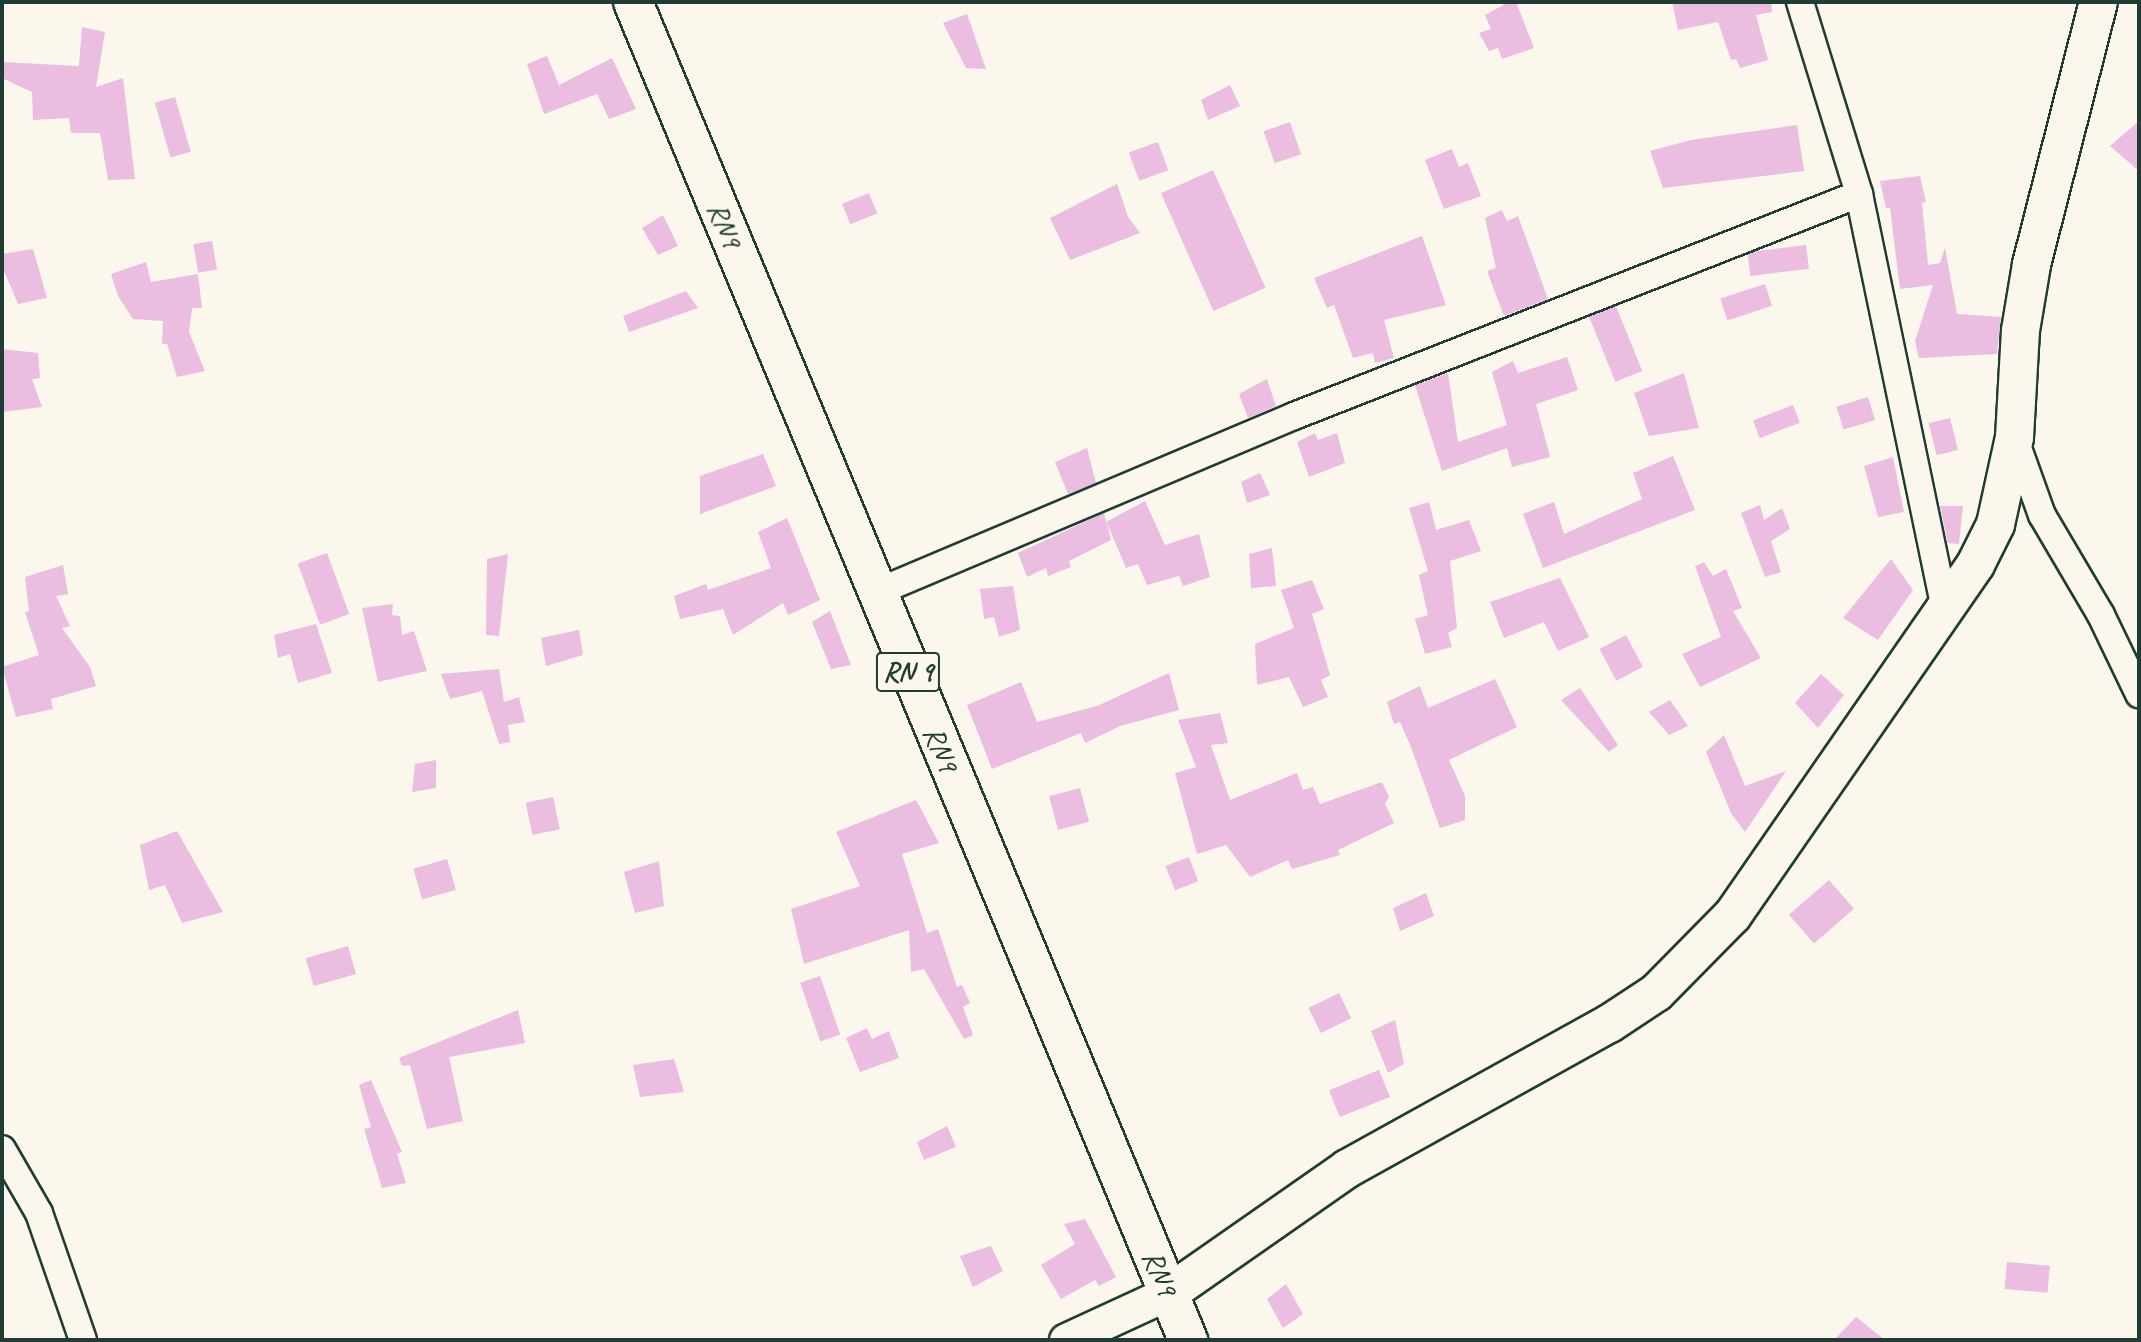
<!DOCTYPE html>
<html>
<head>
<meta charset="utf-8">
<style>
	body { margin:0 }
	#map { position:relative; width:2141px; height:1342px; overflow:hidden; background:#fbf7ec; font-family:Caveat,sans-serif }
	div>[style] { position:absolute }
	[style*='--x'] { left:calc(var(--x)*1px); top:calc(var(--y)*1px); width:calc(var(--w)*1px); rotate:calc(var(--a)*1deg) }
	.building>* { inset:0; background:#ebbde0; transform-origin:0 0 }
	.roads { filter:drop-shadow(2px 0 #1f3d34) drop-shadow(-2px 0 #1f3d34) drop-shadow(0 2px #1f3d34) drop-shadow(0 -2px #1f3d34) }
	.minor>* { height:26px; margin:-13px; padding:0 13px; transform-origin:13px; border-radius:13px; background:#fbf7ec }
	.tertiary>* { height:33px; margin:-16.5px; padding:0 16.5px; transform-origin:16.5px; border-radius:16.5px; background:#fbf7ec }
	.secondary>* { height:37px; margin:-18.5px; padding:0 18.5px; transform-origin:18.5px; border-radius:18.5px; background:#fbf7ec }
	.primary>* { height:38px; margin:-19px; padding:0 19px; transform-origin:19px; border-radius:19px; background:#fbf7ec }
	span { translate:-50% -50%; white-space:nowrap; text-align:center; line-height:1.15; -webkit-text-stroke:5px #fbf7ec; paint-order:stroke }
	.shield-label span { padding:2px 5px; background:#fbf7ec; border:2px solid; border-radius:5px; -webkit-text-stroke-width:0 }
	.shield-label { font-size:28px; color:#1f3d34; font-weight:700 }
	.street-label { font-size:30px; color:#1f3d34 }
	.frame { position:absolute; inset:0; border:4px solid #1f3d34; pointer-events:none }
</style>
</head>
<body>
<div id="map">
	<div class="building">
		<div style="clip-path:polygon(1509px 2px,1516px 2px,1534px 48px,1502px 59px,1498px 48px,1489px 51px,1479px 33px,1491px 29px,1485px 15px)"></div>
		<div style="clip-path:polygon(1672px 2px,1771px 2px,1772px 12px,1756px 15px,1768px 60px,1740px 68px,1736px 59px,1731px 60px,1718px 22px,1678px 30px)"></div>
		<div style="clip-path:polygon(967px 14px,986px 69px,966px 68px,943px 23px)"></div>
		<div style="clip-path:polygon(82px 27px,105px 32px,96px 87px,123px 78px,135px 179px,108px 180px,100px 133px,71px 133px,69px 118px,33px 120px,32px 92px,2px 78px,2px 62px,79px 66px)"></div>
		<div style="clip-path:polygon(547px 56px,559px 85px,612px 58px,636px 109px,609px 119px,597px 94px,544px 114px,527px 64px)"></div>
		<div style="clip-path:polygon(1230px 85px,1240px 106px,1208px 120px,1201px 100px)"></div>
		<div style="left:175px;top:97px;width:57px;height:21px;rotate:74deg"></div>
		<div style="clip-path:polygon(2139px 121px,2139px 171px,2110px 146px)"></div>
		<div style="left:1290px;top:122px;width:34px;height:28px;rotate:71deg"></div>
		<div style="clip-path:polygon(1797px 125px,1804px 171px,1663px 188px,1650px 151px,1691px 140px)"></div>
		<div style="left:1158px;top:142px;width:30px;height:31px;rotate:70deg"></div>
		<div style="clip-path:polygon(1452px 149px,1459px 167px,1468px 163px,1481px 196px,1444px 209px,1425px 160px)"></div>
		<div style="left:1213px;top:170px;width:129px;height:57px;rotate:66deg"></div>
		<div style="clip-path:polygon(1920px 176px,1926px 202px,1922px 203px,1928px 265px,1940px 263px,1945px 248px,1957px 314px,2001px 317px,1997px 354px,1919px 358px,1915px 341px,1933px 285px,1900px 289px,1890px 208px,1886px 208px,1880px 181px)"></div>
		<div style="clip-path:polygon(1117px 184px,1128px 217px,1140px 233px,1070px 260px,1050px 218px)"></div>
		<div style="left:869px;top:193px;width:22px;height:29px;rotate:68deg"></div>
		<div style="clip-path:polygon(1502px 210px,1507px 221px,1518px 216px,1548px 299px,1504px 316px,1487px 271px,1496px 268px,1485px 218px)"></div>
		<div style="clip-path:polygon(663px 215px,678px 246px,658px 255px,642px 228px)"></div>
		<div style="clip-path:polygon(1422px 236px,1446px 305px,1384px 320px,1394px 358px,1375px 363px,1373px 353px,1353px 358px,1334px 305px,1327px 308px,1314px 278px)"></div>
		<div style="left:212px;top:241px;width:29px;height:19px;rotate:80deg"></div>
		<div style="left:1806px;top:245px;width:24px;height:59px;rotate:83deg"></div>
		<div style="clip-path:polygon(33px 249px,47px 298px,18px 304px,2px 266px,2px 254px)"></div>
		<div style="clip-path:polygon(146px 262px,151px 282px,198px 274px,202px 308px,192px 308px,189px 332px,205px 371px,177px 377px,167px 344px,162px 344px,163px 321px,133px 319px,118px 296px,111px 274px)"></div>
		<div style="left:1765px;top:284px;width:23px;height:47px;rotate:72deg"></div>
		<div style="clip-path:polygon(686px 291px,698px 308px,629px 332px,623px 316px)"></div>
		<div style="left:1616px;top:306px;width:70px;height:29px;rotate:68deg"></div>
		<div style="clip-path:polygon(2px 349px,38px 353px,40px 378px,32px 379px,42px 407px,2px 412px)"></div>
		<div style="clip-path:polygon(1567px 357px,1578px 390px,1536px 404px,1550px 457px,1512px 467px,1507px 448px,1442px 471px,1415px 385px,1448px 373px,1458px 442px,1507px 425px,1492px 372px,1513px 361px,1518px 373px)"></div>
		<div style="clip-path:polygon(1684px 373px,1699px 428px,1649px 436px,1634px 393px)"></div>
		<div style="clip-path:polygon(1267px 379px,1276px 406px,1248px 418px,1239px 394px)"></div>
		<div style="left:1868px;top:397px;width:24px;height:33px;rotate:73deg"></div>
		<div style="left:1793px;top:405px;width:19px;height:43px;rotate:69deg"></div>
		<div style="left:1950px;top:418px;width:33px;height:22px;rotate:76deg"></div>
		<div style="clip-path:polygon(1315px 433px,1318px 440px,1337px 433px,1345px 463px,1309px 477px,1297px 442px)"></div>
		<div style="clip-path:polygon(1087px 448px,1096px 483px,1068px 494px,1055px 462px)"></div>
		<div style="clip-path:polygon(763px 454px,776px 486px,700px 514px,700px 476px)"></div>
		<div style="clip-path:polygon(1673px 456px,1695px 510px,1543px 568px,1523px 514px,1554px 502px,1564px 534px,1642px 499px,1633px 473px)"></div>
		<div style="clip-path:polygon(1893px 457px,1904px 512px,1878px 517px,1864px 466px)"></div>
		<div style="clip-path:polygon(1260px 473px,1270px 495px,1247px 503px,1241px 482px)"></div>
		<div style="clip-path:polygon(1145px 501px,1165px 545px,1199px 534px,1210px 577px,1183px 586px,1179px 576px,1147px 585px,1138px 564px,1126px 568px,1107px 523px,1111px 540px,1069px 561px,1071px 567px,1048px 576px,1046px 568px,1027px 577px,1018px 553px,1104px 513px,1106px 522px)"></div>
		<div style="clip-path:polygon(1429px 502px,1436px 530px,1469px 520px,1481px 551px,1450px 561px,1457px 628px,1448px 633px,1452px 647px,1425px 654px,1415px 619px,1428px 615px,1419px 575px,1428px 571px,1409px 508px)"></div>
		<div style="clip-path:polygon(1760px 505px,1764px 520px,1782px 508px,1790px 529px,1771px 541px,1781px 572px,1765px 577px,1741px 513px)"></div>
		<div style="clip-path:polygon(1940px 506px,1963px 506px,1959px 544px,1948px 543px)"></div>
		<div style="clip-path:polygon(787px 518px,820px 600px,788px 615px,783px 603px,733px 635px,723px 609px,680px 619px,674px 596px,706px 584px,708px 590px,771px 568px,758px 532px)"></div>
		<div style="clip-path:polygon(1272px 548px,1276px 586px,1251px 588px,1249px 554px)"></div>
		<div style="left:327px;top:553px;width:65px;height:31px;rotate:70deg"></div>
		<div style="clip-path:polygon(508px 554px,499px 636px,486px 635px,487px 559px)"></div>
		<div style="clip-path:polygon(1891px 559px,1913px 590px,1878px 640px,1843px 618px)"></div>
		<div style="clip-path:polygon(1704px 562px,1713px 576px,1726px 569px,1742px 608px,1733px 611px,1761px 658px,1700px 687px,1682px 654px,1721px 637px,1695px 566px)"></div>
		<div style="clip-path:polygon(63px 565px,68px 594px,56px 596px,70px 626px,62px 628px,90px 667px,96px 686px,51px 699px,53px 709px,16px 717px,2px 667px,39px 655px,25px 612px,29px 611px,25px 577px)"></div>
		<div style="clip-path:polygon(1560px 578px,1589px 637px,1558px 651px,1544px 622px,1504px 638px,1490px 602px)"></div>
		<div style="clip-path:polygon(1312px 580px,1324px 609px,1312px 614px,1330px 675px,1321px 680px,1328px 697px,1303px 707px,1289px 677px,1257px 685px,1255px 644px,1294px 628px,1281px 590px)"></div>
		<div style="clip-path:polygon(1013px 586px,1020px 630px,999px 637px,994px 617px,984px 619px,980px 589px)"></div>
		<div style="clip-path:polygon(393px 604px,392px 615px,400px 616px,402px 635px,414px 631px,427px 671px,378px 682px,362px 608px)"></div>
		<div style="clip-path:polygon(830px 611px,851px 665px,831px 669px,812px 622px)"></div>
		<div style="clip-path:polygon(316px 624px,332px 673px,298px 683px,290px 654px,278px 658px,274px 635px)"></div>
		<div style="clip-path:polygon(579px 630px,583px 655px,546px 666px,541px 638px)"></div>
		<div style="left:1626px;top:635px;width:36px;height:30px;rotate:62deg"></div>
		<div style="clip-path:polygon(499px 669px,504px 702px,519px 697px,525px 722px,508px 725px,510px 742px,499px 744px,482px 691px,450px 699px,441px 674px)"></div>
		<div style="clip-path:polygon(1169px 673px,1179px 710px,1120px 726px,1085px 743px,1081px 733px,992px 769px,967px 705px,1021px 682px,1037px 722px,1097px 706px)"></div>
		<div style="clip-path:polygon(1821px 674px,1844px 695px,1818px 728px,1795px 703px)"></div>
		<div style="clip-path:polygon(1495px 679px,1517px 727px,1449px 760px,1465px 796px,1465px 820px,1440px 828px,1411px 747px,1400px 722px,1394px 724px,1387px 702px,1420px 686px,1428px 708px)"></div>
		<div style="clip-path:polygon(1580px 688px,1618px 745px,1609px 752px,1561px 700px)"></div>
		<div style="clip-path:polygon(1670px 700px,1688px 726px,1669px 735px,1649px 712px)"></div>
		<div style="clip-path:polygon(1220px 713px,1228px 743px,1211px 745px,1230px 800px,1297px 773px,1303px 790px,1313px 787px,1320px 804px,1382px 782px,1389px 797px,1385px 804px,1394px 823px,1338px 850px,1340px 855px,1292px 869px,1288px 860px,1250px 877px,1226px 845px,1197px 854px,1175px 773px,1196px 767px,1178px 720px)"></div>
		<div style="clip-path:polygon(1724px 735px,1745px 786px,1786px 771px,1745px 832px,1731px 813px,1706px 752px)"></div>
		<div style="clip-path:polygon(436px 760px,436px 788px,412px 792px,415px 764px)"></div>
		<div style="left:1080px;top:788px;width:35px;height:32px;rotate:75deg"></div>
		<div style="left:553px;top:797px;width:33px;height:28px;rotate:78deg"></div>
		<div style="clip-path:polygon(916px 800px,939px 843px,902px 854px,927px 933px,938px 929px,957px 987px,962px 985px,970px 1003px,963px 1007px,973px 1035px,964px 1039px,924px 969px,911px 972px,909px 930px,804px 964px,791px 909px,860px 886px,836px 832px)"></div>
		<div style="clip-path:polygon(177px 831px,223px 912px,182px 923px,165px 885px,149px 890px,140px 845px)"></div>
		<div style="left:1189px;top:857px;width:26px;height:25px;rotate:69deg"></div>
		<div style="left:447px;top:859px;width:32px;height:35px;rotate:74deg"></div>
		<div style="clip-path:polygon(659px 861px,664px 906px,635px 913px,624px 872px)"></div>
		<div style="left:1829px;top:880px;width:38px;height:53px;rotate:49deg"></div>
		<div style="clip-path:polygon(1426px 893px,1434px 916px,1400px 931px,1393px 908px)"></div>
		<div style="left:348px;top:946px;width:29px;height:44px;rotate:74deg"></div>
		<div style="left:820px;top:976px;width:62px;height:21px;rotate:71deg"></div>
		<div style="left:1339px;top:993px;width:28px;height:34px;rotate:64deg"></div>
		<div style="clip-path:polygon(518px 1010px,525px 1043px,449px 1057px,463px 1121px,427px 1129px,410px 1065px,402px 1066px,399px 1058px)"></div>
		<div style="clip-path:polygon(1395px 1020px,1404px 1064px,1388px 1073px,1371px 1031px)"></div>
		<div style="clip-path:polygon(867px 1028px,872px 1039px,889px 1031px,899px 1058px,860px 1072px,846px 1038px)"></div>
		<div style="clip-path:polygon(674px 1059px,684px 1092px,640px 1097px,633px 1065px)"></div>
		<div style="left:1379px;top:1070px;width:29px;height:54px;rotate:68deg"></div>
		<div style="clip-path:polygon(371px 1080px,402px 1152px,397px 1154px,406px 1183px,382px 1188px,364px 1129px,371px 1127px,359px 1085px)"></div>
		<div style="clip-path:polygon(947px 1126px,956px 1147px,924px 1160px,917px 1142px)"></div>
		<div style="clip-path:polygon(1085px 1219px,1116px 1277px,1099px 1286px,1095px 1280px,1061px 1299px,1041px 1265px,1075px 1244px,1064px 1224px)"></div>
		<div style="clip-path:polygon(991px 1246px,1003px 1271px,973px 1287px,960px 1256px)"></div>
		<div style="left:2007px;top:1262px;width:43px;height:27px;rotate:5deg"></div>
		<div style="clip-path:polygon(1286px 1284px,1303px 1314px,1283px 1328px,1267px 1299px)"></div>
		<div style="clip-path:polygon(1856px 1317px,1885px 1340px,1834px 1340px)"></div>
	</div>
	<div class="roads">
		<div class="minor">
			<div style="--x:1800;--y:2;--w:201;--a:72.9"></div>
			<div style="--x:1859;--y:194;--w:423;--a:78.3"></div>
			<div style="--x:2014;--y:437;--w:83;--a:70.3"></div>
			<div style="--x:2042;--y:515;--w:116;--a:59.5"></div>
			<div style="--x:2101;--y:615;--w:88;--a:64.3"></div>
			<div style="--x:875;--y:593;--w:455;--a:-22.9"></div>
			<div style="--x:1294;--y:416;--w:607;--a:-21.45"></div>
			<div style="--x:2;--y:1149;--w:74;--a:60"></div>
			<div style="--x:39;--y:1213;--w:134;--a:70.9"></div>
		</div>
		<div class="tertiary">
			<div style="--x:1066;--y:1340;--w:112;--a:-24.7"></div>
		</div>
		<div class="secondary">
			<div style="--x:1168;--y:1293;--w:218;--a:-34.9"></div>
			<div style="--x:1347;--y:1168;--w:299;--a:-29"></div>
			<div style="--x:1609;--y:1023;--w:56;--a:-33.4"></div>
			<div style="--x:1656;--y:992;--w:108;--a:-45.4"></div>
			<div style="--x:1732;--y:915;--w:427;--a:-55.3"></div>
			<div style="--x:1975;--y:564;--w:45;--a:-63.4"></div>
			<div style="--x:1995;--y:524;--w:89;--a:-77.7"></div>
			<div style="--x:2014;--y:437;--w:107;--a:-86.8"></div>
			<div style="--x:2020;--y:330;--w:67;--a:-80.5"></div>
			<div style="--x:2031;--y:264;--w:270;--a:-75.7"></div>
		</div>
		<div class="primary">
			<div style="--x:633;--y:2;--w:1449;--a:67.47"></div>
		</div>
	</div>
	<div class="shield-label">
		<span style="left:908px;top:672px">RN 9</span>
	</div>
	<div class="street-label">
		<span style="left:725px;top:225px;rotate:68deg">RN9</span>
		<span style="left:941px;top:749px;rotate:67deg">RN9</span>
		<span style="left:1160px;top:1273px;rotate:67deg">RN9</span>
	</div>
	<div class="frame"></div>
</div>
</body>
</html>
